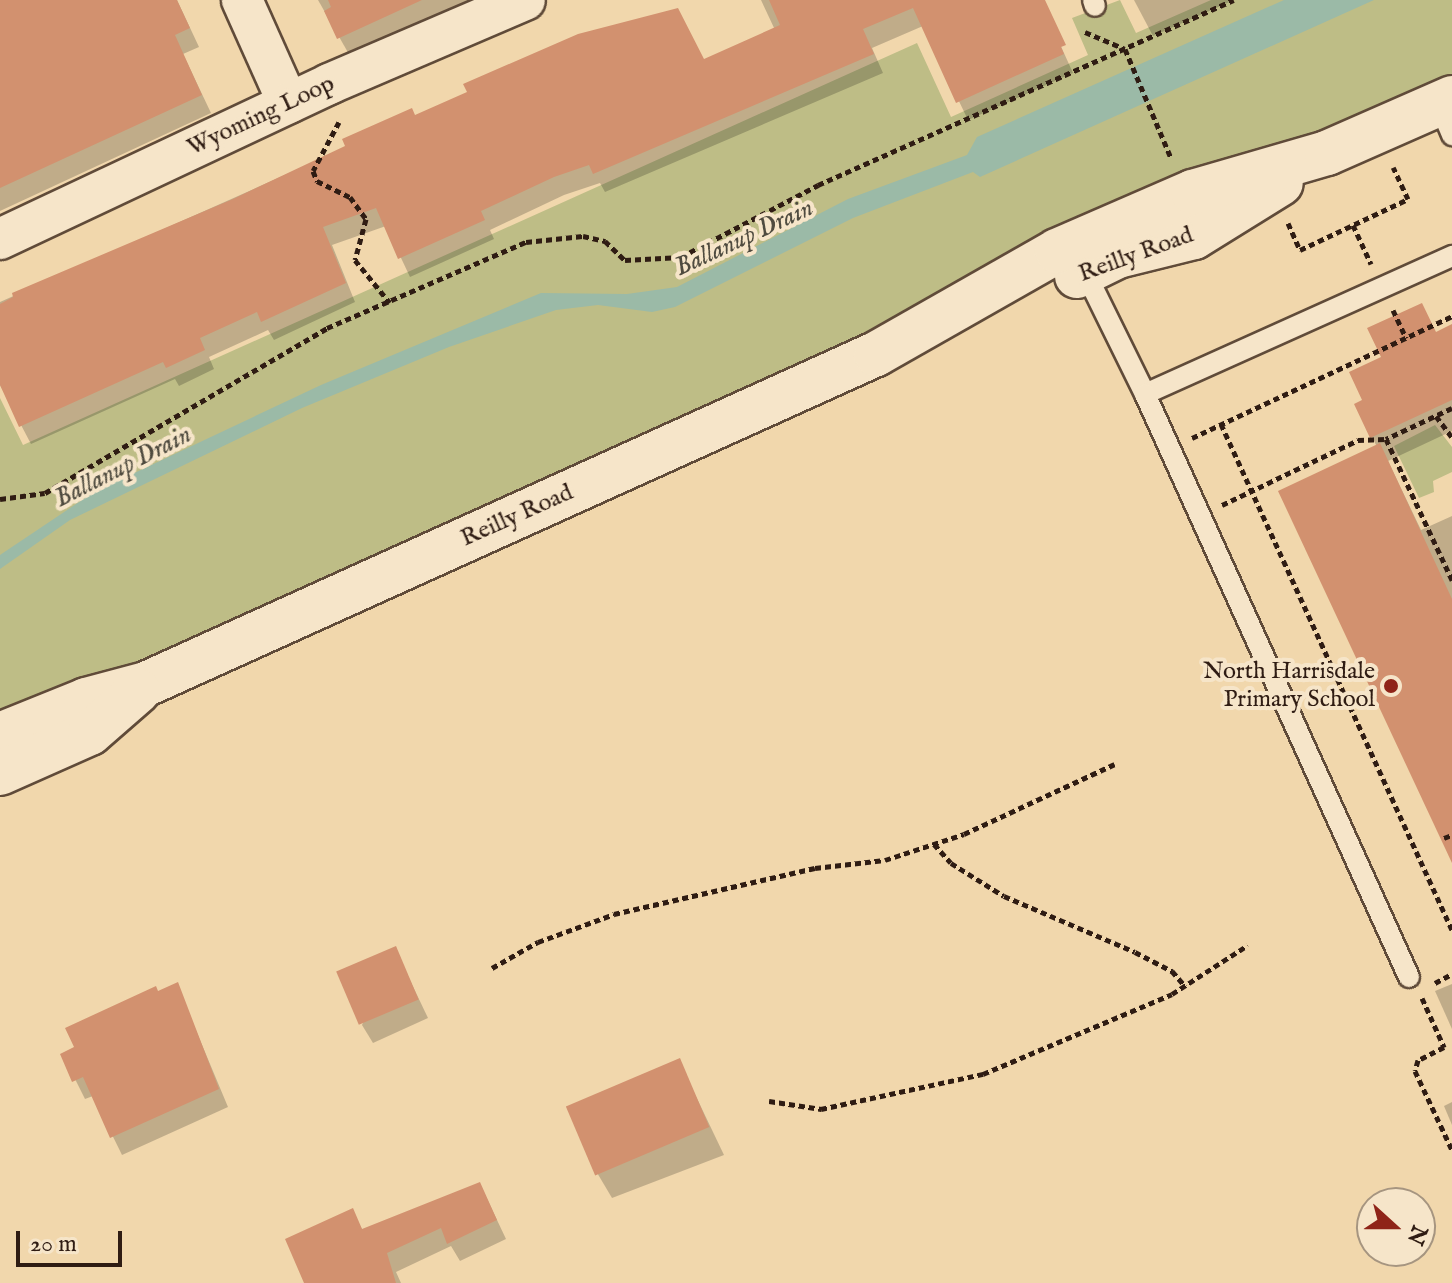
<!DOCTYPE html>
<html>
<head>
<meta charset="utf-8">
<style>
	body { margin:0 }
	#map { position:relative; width:1452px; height:1283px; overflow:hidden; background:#f1d7ac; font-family:"IM FELL English",serif }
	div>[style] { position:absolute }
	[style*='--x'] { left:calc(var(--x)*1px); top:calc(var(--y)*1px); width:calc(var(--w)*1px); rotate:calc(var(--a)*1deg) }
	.green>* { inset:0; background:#bebd86 }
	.water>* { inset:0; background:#9bbaa7 }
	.shadow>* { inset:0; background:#0003 }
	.building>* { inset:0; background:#d2916f; transform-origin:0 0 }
	.path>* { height:5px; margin-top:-2.5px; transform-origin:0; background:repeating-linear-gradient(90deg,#2f1c13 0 6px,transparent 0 10px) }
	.roads { filter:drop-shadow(2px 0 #604b39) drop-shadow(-2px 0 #604b39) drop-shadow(0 2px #604b39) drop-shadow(0 -2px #604b39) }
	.service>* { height:20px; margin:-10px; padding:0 10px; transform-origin:10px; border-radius:10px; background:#f6e5c9 }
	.minor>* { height:40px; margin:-20px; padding:0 20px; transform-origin:20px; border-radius:20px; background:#f6e5c9 }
	.tertiary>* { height:44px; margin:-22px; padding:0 22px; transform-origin:22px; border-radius:22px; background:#f6e5c9 }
	.dots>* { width:22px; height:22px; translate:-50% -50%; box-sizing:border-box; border:4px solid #f6e5c9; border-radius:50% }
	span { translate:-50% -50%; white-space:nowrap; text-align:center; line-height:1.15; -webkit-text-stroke:8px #f6e5c9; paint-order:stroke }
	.street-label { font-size:24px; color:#2f1c13 }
	.poi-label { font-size:24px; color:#2f1c13 }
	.right { translate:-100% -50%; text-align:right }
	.water-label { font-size:26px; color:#4f4b3f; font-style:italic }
	.north { position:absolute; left:1356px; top:1187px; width:80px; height:80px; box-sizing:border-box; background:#f6e5c9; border:2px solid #a69580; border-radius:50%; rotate:111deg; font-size:22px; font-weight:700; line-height:32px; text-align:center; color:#2f1c13 }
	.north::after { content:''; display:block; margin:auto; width:28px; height:36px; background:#8f2418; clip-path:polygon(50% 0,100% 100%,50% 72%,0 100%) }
	.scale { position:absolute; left:16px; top:1231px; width:106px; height:36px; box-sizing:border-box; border:4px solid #2f1c13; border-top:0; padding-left:10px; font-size:24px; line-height:28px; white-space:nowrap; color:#2f1c13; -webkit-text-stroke:6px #f6e5c9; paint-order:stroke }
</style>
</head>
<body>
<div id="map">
	<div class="green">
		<div style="clip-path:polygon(1120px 0,1136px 33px,1211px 0,1452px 0,1452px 77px,0 722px,0 398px,23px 445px,917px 43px,951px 117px,1088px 55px,1072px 18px)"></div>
		<div style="clip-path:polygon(1435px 425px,1452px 447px,1452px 472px,1433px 481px,1434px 492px,1419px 498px,1394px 446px)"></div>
	</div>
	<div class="water">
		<div style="clip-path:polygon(1284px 0,1374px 0,980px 177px,973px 172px,853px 218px,675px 307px,652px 312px,598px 305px,556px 310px,449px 347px,302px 408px,70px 520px,0 569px,0 555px,94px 492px,321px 385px,541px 293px,627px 294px,677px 287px,848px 199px,967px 155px,977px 137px)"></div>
	</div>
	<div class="shadow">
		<div style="clip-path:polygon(0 0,177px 0,199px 47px,183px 54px,211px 113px,0 211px)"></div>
		<div style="clip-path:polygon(318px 0,471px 0,350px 56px)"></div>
		<div style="clip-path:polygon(761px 0,1040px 0,1073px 73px,968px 120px,923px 26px,872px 48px,883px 73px,605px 192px,600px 183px,564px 195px,490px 230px,494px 239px,410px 277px,386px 226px,332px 245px,355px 302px,274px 340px,268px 330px,209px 357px,214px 369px,179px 386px,175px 379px,31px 444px,0 385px,0 302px,415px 117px,704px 61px,775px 30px)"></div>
		<div style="clip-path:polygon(1134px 0,1234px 0,1153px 36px)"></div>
		<div style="clip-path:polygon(1452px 327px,1452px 431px,1388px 461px,1421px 530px,1452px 516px,1452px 854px,1377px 447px,1357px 405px,1437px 334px)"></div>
		<div style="clip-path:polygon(395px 949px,428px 1018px,373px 1043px,362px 1025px)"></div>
		<div style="clip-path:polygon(1452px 984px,1452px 1029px,1435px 991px)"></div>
		<div style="clip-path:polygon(177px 985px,228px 1107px,122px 1155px,93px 1096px,85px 1099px,63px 1055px)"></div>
		<div style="clip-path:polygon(679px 1061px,724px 1155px,612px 1198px,596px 1171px)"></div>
		<div style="clip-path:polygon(1452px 1102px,1452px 1125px,1444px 1106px)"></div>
		<div style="clip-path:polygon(480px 1184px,506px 1239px,460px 1261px,451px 1246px,396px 1272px,401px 1283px,310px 1283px,352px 1211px,363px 1231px)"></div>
	</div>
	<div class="building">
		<div style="clip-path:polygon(0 0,177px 0,190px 28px,175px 35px,202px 95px,0 188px)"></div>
		<div style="clip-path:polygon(328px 0,422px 0,337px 39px,324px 11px,331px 7px)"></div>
		<div style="clip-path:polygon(769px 0,1045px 0,1066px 45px,1061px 47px,1064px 54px,956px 103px,913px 8px,863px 29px,874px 54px,593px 174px,589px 165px,554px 177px,481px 211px,485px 220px,398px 259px,376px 208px,323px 227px,346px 283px,261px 322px,257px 312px,200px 338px,205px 350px,166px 368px,163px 362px,19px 427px,0 385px,0 304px,13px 297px,12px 293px,233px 199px,345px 146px,342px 139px,412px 108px,415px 115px,467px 92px,463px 84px,578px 34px,678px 8px,704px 59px,780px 25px)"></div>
		<div style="clip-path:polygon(1422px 303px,1436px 332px,1452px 324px,1452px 400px,1370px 438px,1354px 404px,1362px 400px,1349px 372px,1381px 357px,1367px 328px)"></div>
		<div style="clip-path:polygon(1380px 443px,1452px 599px,1452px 863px,1278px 491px)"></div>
		<div style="left:396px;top:946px;width:58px;height:65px;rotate:67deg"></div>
		<div style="clip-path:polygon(178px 982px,219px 1089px,110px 1138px,83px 1077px,72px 1082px,60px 1054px,74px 1047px,65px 1028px,156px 986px,158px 991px)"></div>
		<div style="left:680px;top:1058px;width:75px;height:124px;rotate:67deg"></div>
		<div style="clip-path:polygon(480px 1182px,497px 1220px,447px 1244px,441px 1228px,387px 1253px,396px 1283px,304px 1283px,285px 1239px,353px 1208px,362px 1229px)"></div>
	</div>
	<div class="path">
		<div style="--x:1085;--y:32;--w:43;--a:23"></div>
		<div style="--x:1125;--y:49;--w:118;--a:67.1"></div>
		<div style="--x:339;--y:122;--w:55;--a:118"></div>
		<div style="--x:313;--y:171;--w:11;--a:68"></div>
		<div style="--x:317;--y:181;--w:37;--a:26"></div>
		<div style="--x:350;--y:197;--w:27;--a:54"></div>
		<div style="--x:366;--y:219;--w:42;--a:105"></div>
		<div style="--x:355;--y:260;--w:55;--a:50.9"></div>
		<div style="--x:1288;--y:223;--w:30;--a:66"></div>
		<div style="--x:1300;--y:250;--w:119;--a:-25.3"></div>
		<div style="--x:1408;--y:199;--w:35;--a:-115"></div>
		<div style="--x:1353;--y:225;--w:43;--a:65.2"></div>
		<div style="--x:1393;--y:310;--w:31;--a:65"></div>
		<div style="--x:1452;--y:408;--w:73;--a:154.8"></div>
		<div style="--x:1386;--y:439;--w:156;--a:64.9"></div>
		<div style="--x:1436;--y:416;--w:26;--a:53"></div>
		<div style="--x:1221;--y:424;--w:556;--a:65.46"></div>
		<div style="--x:1192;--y:438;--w:287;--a:-25.1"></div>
		<div style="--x:0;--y:499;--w:45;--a:-7.6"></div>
		<div style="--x:45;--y:493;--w:327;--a:-30.3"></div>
		<div style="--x:327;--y:328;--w:217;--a:-23.4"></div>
		<div style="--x:526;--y:242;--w:57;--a:-6"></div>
		<div style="--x:583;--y:236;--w:23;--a:13"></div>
		<div style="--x:605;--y:241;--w:28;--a:44"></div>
		<div style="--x:625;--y:260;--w:56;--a:-3.1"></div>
		<div style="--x:681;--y:257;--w:155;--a:-27.7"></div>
		<div style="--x:818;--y:185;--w:455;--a:-24"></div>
		<div style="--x:1222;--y:505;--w:151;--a:-25.5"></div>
		<div style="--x:1358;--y:440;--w:28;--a:-2"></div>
		<div style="--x:1444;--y:838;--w:9;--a:-21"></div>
		<div style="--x:934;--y:844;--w:25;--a:48"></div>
		<div style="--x:951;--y:863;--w:62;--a:31.9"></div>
		<div style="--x:1004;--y:896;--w:142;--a:23.1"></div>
		<div style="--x:1135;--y:952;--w:42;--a:27.2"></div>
		<div style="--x:1172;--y:971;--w:20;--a:49"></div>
		<div style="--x:492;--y:968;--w:53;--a:-29.5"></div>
		<div style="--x:538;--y:942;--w:81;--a:-20.2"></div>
		<div style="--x:614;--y:914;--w:206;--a:-12.9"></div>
		<div style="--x:815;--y:868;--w:70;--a:-6.5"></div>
		<div style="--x:885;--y:860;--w:83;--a:-18.2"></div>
		<div style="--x:964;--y:834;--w:166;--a:-24.9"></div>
		<div style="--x:1435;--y:983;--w:19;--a:-28"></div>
		<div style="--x:1422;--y:998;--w:54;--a:65.8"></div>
		<div style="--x:1444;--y:1047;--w:29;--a:153"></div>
		<div style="--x:1418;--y:1060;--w:11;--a:105"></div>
		<div style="--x:1415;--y:1071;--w:87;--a:64.9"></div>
		<div style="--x:769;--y:1101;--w:53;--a:8.7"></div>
		<div style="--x:821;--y:1109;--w:166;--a:-12.2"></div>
		<div style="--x:983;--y:1074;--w:205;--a:-22.9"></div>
		<div style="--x:1172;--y:994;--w:90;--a:-32.8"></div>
	</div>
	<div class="roads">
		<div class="service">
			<div style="--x:1093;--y:0;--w:6;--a:72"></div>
			<div style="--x:1439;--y:104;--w:34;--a:67"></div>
			<div style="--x:1085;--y:272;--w:136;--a:63.8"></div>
			<div style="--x:1145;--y:394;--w:337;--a:-24.2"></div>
			<div style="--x:1145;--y:394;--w:640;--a:65.64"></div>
		</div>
		<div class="minor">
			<div style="--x:242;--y:0;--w:113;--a:65.9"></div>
			<div style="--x:0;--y:239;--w:364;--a:-25.2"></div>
			<div style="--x:329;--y:84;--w:213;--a:-23.2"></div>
		</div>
		<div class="tertiary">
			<div style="--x:1077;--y:276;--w:46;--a:-26"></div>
			<div style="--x:1118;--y:256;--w:78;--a:-14"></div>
			<div style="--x:1194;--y:237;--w:102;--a:-31.8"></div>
			<div style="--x:0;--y:735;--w:93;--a:-22.1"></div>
			<div style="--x:86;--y:700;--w:62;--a:-14.9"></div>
			<div style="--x:146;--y:684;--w:801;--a:-24.33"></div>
			<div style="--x:876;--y:354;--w:208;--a:-29.6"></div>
			<div style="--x:1057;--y:251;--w:148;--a:-23.5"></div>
			<div style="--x:1193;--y:192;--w:140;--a:-16.2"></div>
			<div style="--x:1327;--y:153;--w:137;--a:-23.7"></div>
			<div style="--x:0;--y:773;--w:98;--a:-24"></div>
			<div style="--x:90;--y:733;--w:64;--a:-41.2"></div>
		</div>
	</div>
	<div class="dots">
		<div style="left:1391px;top:686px;background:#8f2418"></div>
	</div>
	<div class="street-label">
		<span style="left:261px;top:116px;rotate:-25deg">Wyoming Loop</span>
		<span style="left:1136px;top:255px;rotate:-20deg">Reilly Road</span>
		<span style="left:517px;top:516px;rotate:-24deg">Reilly Road</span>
	</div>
	<div class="poi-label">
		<span class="right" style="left:1375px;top:686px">North Harrisdale<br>Primary School</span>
	</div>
	<div class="water-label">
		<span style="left:744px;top:238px;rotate:-25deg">Ballanup Drain</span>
		<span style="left:123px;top:467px;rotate:-27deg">Ballanup Drain</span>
	</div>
	<div class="north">N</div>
	<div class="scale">20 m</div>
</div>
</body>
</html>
